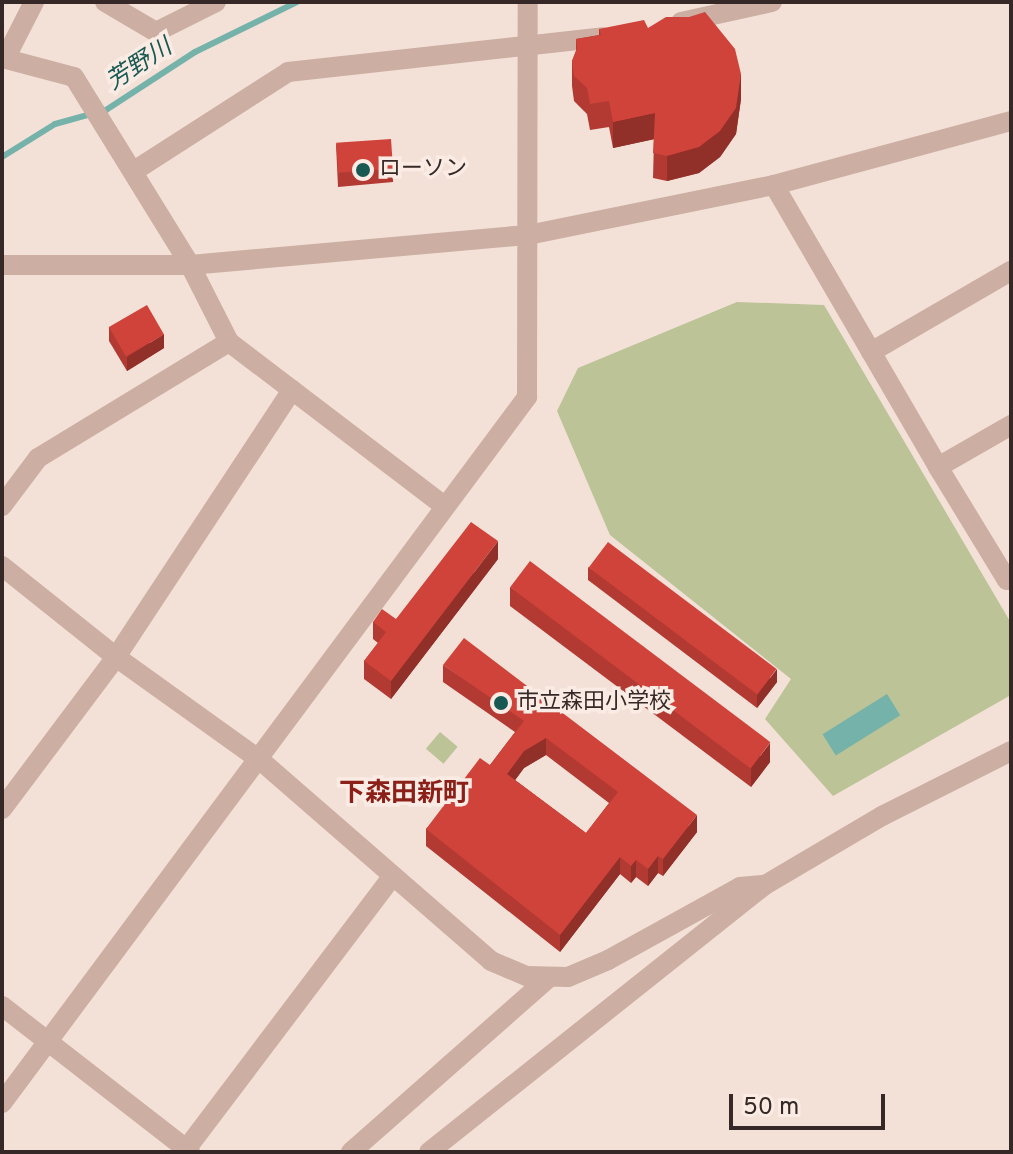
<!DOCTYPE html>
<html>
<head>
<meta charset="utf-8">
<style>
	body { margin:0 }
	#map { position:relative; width:1013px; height:1154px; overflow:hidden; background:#f3e1d8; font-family:Overpass,"Noto Sans JP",sans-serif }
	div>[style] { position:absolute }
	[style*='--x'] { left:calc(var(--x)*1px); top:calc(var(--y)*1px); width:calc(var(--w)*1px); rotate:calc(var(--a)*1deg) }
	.green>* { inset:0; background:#bcc397; transform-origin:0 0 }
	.water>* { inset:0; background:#75b2aa; transform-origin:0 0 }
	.stream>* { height:6px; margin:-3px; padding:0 3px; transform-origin:3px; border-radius:3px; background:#75b2aa }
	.minor>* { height:20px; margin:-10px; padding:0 10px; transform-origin:10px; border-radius:10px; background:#ccaea3 }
	.wall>* { inset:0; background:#b23a32 }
	.shaded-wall>* { inset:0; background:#912f29 }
	.building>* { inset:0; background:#cf433a; transform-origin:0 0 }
	.dots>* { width:22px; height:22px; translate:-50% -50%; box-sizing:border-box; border:4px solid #faece4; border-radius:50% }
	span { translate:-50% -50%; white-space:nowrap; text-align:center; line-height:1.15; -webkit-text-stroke:7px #faece4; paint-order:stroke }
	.poi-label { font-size:22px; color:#362826 }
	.left { translate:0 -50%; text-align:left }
	.water-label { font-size:24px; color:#185a53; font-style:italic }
	.quarter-label { font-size:26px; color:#8b2019; font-weight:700 }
	.frame { position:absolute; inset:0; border:4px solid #362826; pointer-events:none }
	.scale { position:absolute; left:729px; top:1094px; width:156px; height:36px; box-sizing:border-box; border:4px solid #362826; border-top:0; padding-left:10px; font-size:24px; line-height:28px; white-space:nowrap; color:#362826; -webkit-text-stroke:6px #faece4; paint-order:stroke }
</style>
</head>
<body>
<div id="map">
	<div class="green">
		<div style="clip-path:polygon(737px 302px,824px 305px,1011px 623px,1011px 695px,833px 796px,765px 719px,791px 679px,610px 535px,557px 411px,578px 368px)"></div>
		<div style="left:440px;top:732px;width:23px;height:22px;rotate:40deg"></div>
	</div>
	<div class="water">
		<div style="left:887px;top:694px;width:25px;height:76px;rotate:58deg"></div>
	</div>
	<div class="stream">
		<div style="--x:2;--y:157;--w:62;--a:-31.9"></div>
		<div style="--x:55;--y:124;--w:53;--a:-15.4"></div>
		<div style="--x:106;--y:110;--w:106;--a:-33.1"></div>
		<div style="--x:195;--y:52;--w:114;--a:-26.1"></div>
	</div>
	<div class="minor">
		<div style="--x:105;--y:2;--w:59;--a:30.5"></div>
		<div style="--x:156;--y:32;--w:67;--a:-26.6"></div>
		<div style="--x:681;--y:22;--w:93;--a:-12.4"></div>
		<div style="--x:2;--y:58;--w:74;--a:14.8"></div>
		<div style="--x:74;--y:77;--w:221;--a:58.3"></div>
		<div style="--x:190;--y:265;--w:86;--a:63.1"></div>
		<div style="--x:229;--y:342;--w:269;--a:37.3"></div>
		<div style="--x:5;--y:59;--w:64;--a:-63"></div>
		<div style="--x:134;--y:171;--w:183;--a:-32.7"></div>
		<div style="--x:288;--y:72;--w:317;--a:-6.3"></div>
		<div style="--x:774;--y:185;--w:326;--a:59.8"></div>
		<div style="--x:938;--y:467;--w:132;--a:58.6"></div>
		<div style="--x:1007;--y:580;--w:4;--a:-27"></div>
		<div style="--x:2;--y:265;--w:188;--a:0"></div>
		<div style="--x:190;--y:265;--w:339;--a:-5.1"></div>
		<div style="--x:528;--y:235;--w:251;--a:-11.5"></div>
		<div style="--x:774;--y:185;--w:245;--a:-15.1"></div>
		<div style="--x:871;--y:352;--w:162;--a:-30.1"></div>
		<div style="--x:938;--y:467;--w:84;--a:-29.9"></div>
		<div style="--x:2;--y:506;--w:60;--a:-53.1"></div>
		<div style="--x:38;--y:458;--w:223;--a:-31.3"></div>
		<div style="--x:2;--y:566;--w:146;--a:38.6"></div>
		<div style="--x:116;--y:657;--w:177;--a:35.6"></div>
		<div style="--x:260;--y:760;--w:306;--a:41"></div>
		<div style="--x:491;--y:961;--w:39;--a:23"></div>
		<div style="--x:527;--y:976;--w:41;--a:1.4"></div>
		<div style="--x:568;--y:977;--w:43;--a:-23"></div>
		<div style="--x:608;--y:960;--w:151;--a:-28.9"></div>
		<div style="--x:740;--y:887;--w:25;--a:-5"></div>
		<div style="--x:765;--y:885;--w:136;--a:-30.5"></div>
		<div style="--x:882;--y:816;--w:144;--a:-26.7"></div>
		<div style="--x:2;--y:809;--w:190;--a:-53.1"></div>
		<div style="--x:116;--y:657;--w:320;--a:-56.6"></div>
		<div style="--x:2;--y:1006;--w:238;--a:37.8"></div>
		<div style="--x:2;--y:1103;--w:880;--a:-53.36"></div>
		<div style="--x:527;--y:397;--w:395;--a:-89.9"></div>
		<div style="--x:184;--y:1152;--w:346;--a:-52.9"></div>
		<div style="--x:351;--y:1152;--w:261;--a:-41.4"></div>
		<div style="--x:429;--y:1152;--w:428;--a:-38.5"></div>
	</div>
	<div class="wall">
		<div style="clip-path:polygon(648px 28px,741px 99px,736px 134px,720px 157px,699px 173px,667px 181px,653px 178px,654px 139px,613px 148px,609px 127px,590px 130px,587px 114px,574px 101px,572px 86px,572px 61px,576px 51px,576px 39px,599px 35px,599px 29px)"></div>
		<div style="clip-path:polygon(336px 144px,393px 169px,393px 182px,338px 187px)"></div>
		<div style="clip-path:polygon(109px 327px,164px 348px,127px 371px,109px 341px)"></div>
		<div style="clip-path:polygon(498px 559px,391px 699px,364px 679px,364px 661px,378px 643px,373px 639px,373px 622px,396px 619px)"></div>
		<div style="clip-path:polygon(588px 567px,777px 682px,757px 708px,588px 580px)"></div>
		<div style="clip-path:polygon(510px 587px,770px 762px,751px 787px,510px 606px)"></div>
		<div style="clip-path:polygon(evenodd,443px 665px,697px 832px,663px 876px,658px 873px,648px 886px,636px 877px,631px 883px,620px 874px,560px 952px,426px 846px,426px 829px,490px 765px,515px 732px,443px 682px,443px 665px,546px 755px,609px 803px,586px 833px,515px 780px,524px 768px,546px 755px)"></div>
	</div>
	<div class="shaded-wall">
		<div style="clip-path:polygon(741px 74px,741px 99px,736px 134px,720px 157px,699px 173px,667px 181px,667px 156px)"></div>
		<div style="clip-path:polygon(655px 113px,655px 139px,613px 148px,613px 122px)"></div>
		<div style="clip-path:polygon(164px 334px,164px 348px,127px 371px,127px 357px)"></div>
		<div style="clip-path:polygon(498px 541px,498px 559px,391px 699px,391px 681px)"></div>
		<div style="clip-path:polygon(777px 669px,777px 682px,757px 708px,757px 695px)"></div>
		<div style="clip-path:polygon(546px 738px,546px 755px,524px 768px,507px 791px,507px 774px,524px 751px)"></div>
		<div style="clip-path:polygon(770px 743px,770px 762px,751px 787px,751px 768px)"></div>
		<div style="clip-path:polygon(697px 815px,697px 832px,663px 876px,663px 859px)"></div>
		<div style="clip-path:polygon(658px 856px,658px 873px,648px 886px,648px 869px)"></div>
		<div style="clip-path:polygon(620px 857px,620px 874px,560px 952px,560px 935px)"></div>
		<div style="clip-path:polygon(636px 860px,636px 877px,631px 883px,631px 866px)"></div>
	</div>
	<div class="building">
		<div style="clip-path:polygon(705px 12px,735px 49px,741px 74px,736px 108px,720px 131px,699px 147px,667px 156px,653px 153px,655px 113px,613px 122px,609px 101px,590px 104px,587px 88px,574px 76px,572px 61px,577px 48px,576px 39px,601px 35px,599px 29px,644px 20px,648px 28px,666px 17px,689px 17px)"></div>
		<div style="left:391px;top:139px;width:30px;height:55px;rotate:86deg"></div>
		<div style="left:147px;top:305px;width:34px;height:44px;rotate:60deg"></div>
		<div style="clip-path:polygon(471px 522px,498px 541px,391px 681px,364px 661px,386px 632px,373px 622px,382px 609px,396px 619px)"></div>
		<div style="left:608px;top:542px;width:211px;height:32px;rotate:37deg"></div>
		<div style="left:530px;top:561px;width:301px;height:33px;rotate:37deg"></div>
		<div style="clip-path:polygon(evenodd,464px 638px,697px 815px,663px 859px,658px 856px,648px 869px,636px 860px,631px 866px,620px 857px,560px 935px,426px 829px,480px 758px,490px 765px,524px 721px,443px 665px,464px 638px,546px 738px,618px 792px,586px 833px,507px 774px,524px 751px,546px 738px)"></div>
	</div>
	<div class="dots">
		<div style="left:363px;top:170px;background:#185a53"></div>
		<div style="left:501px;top:703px;background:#185a53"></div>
	</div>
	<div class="poi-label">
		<span class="left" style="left:379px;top:170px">ローソン</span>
		<span class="left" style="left:517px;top:703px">市立森田小学校</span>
	</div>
	<div class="water-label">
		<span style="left:140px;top:66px;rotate:-33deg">芳野川</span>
	</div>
	<div class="quarter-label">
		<span style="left:404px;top:795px">下森田新町</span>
	</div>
	<div class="frame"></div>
	<div class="scale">50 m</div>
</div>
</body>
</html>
